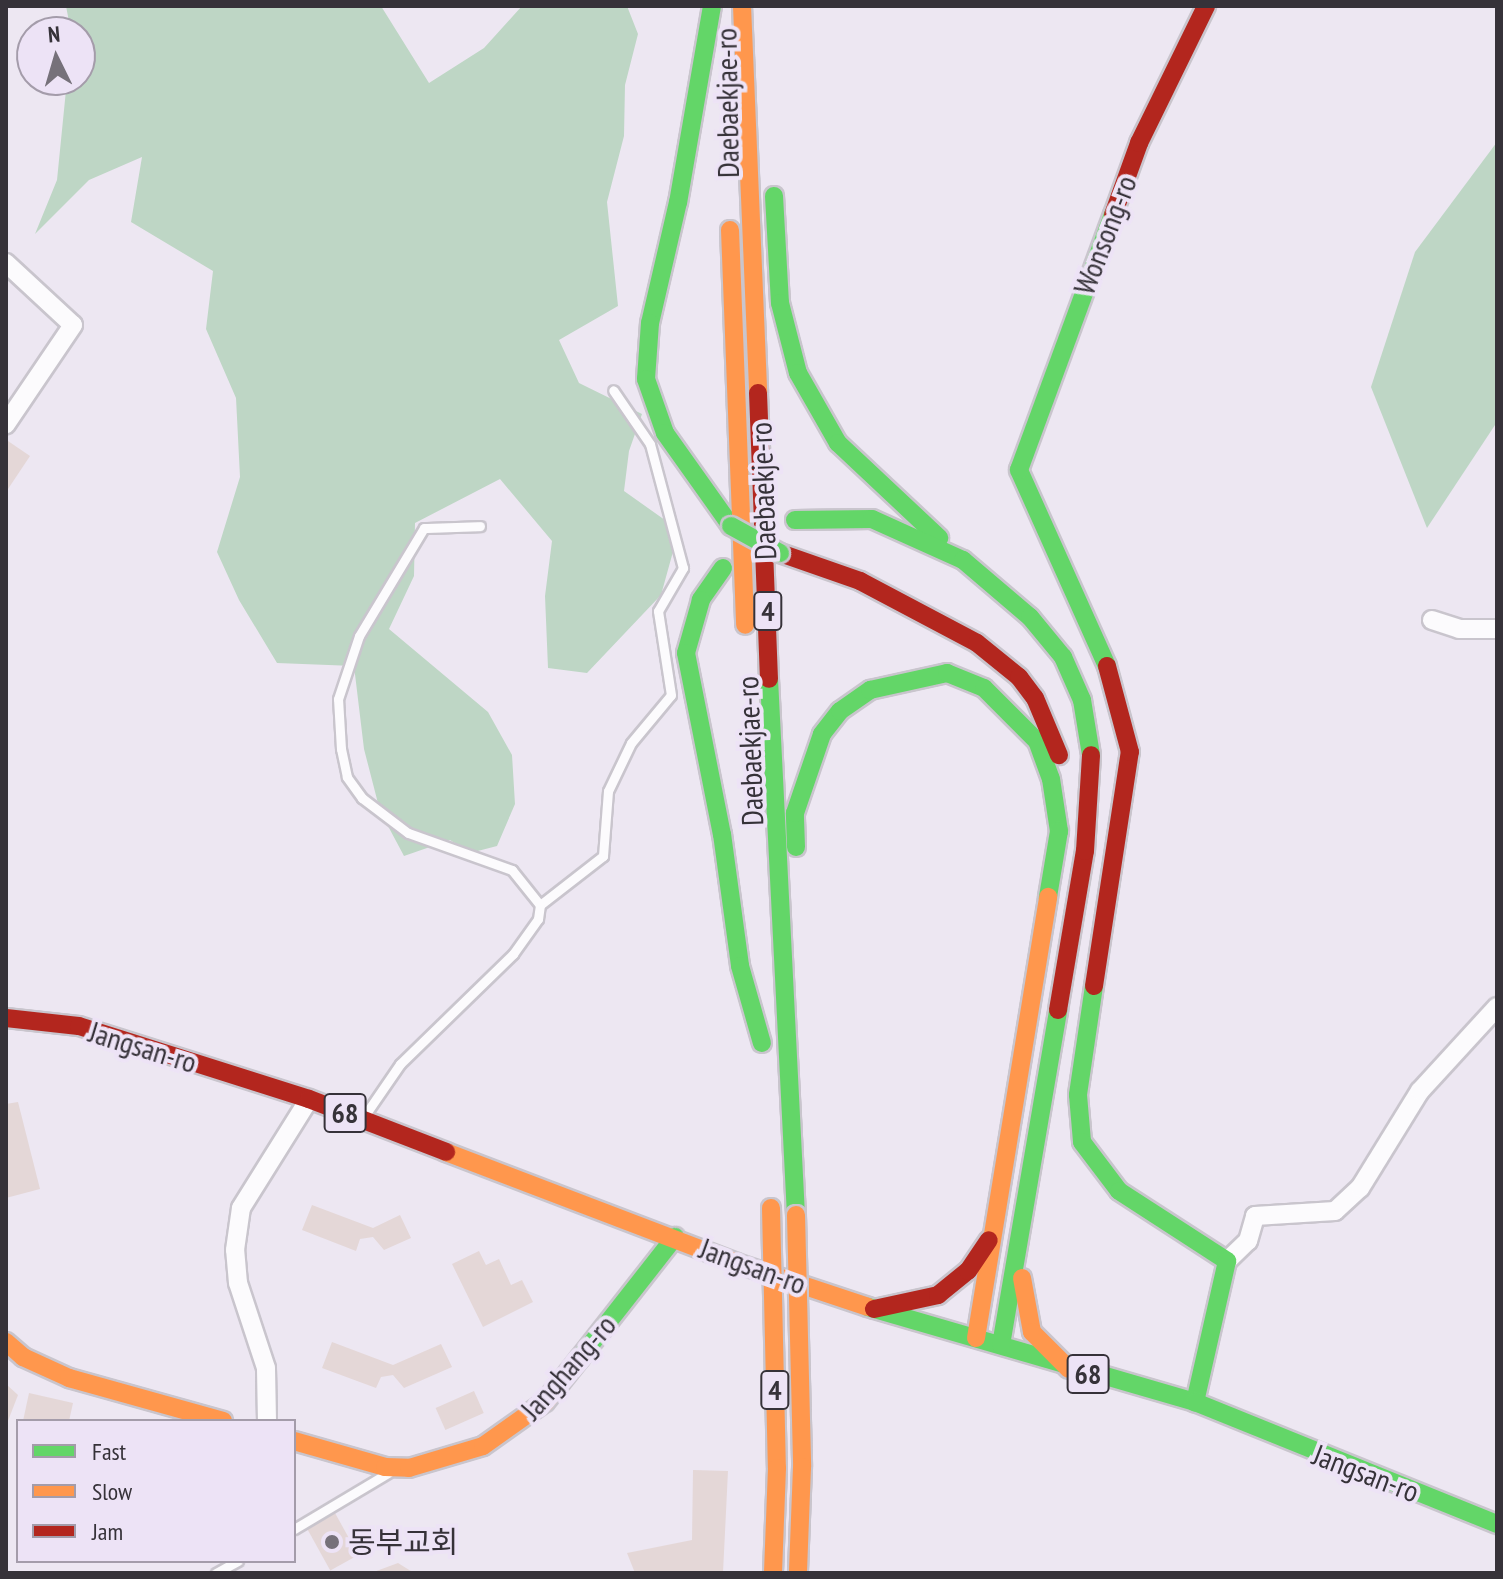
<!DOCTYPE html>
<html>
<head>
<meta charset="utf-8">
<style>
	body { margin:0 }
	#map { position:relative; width:1503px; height:1579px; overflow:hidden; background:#ede7f2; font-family:"PT Sans Narrow","Noto Sans KR",sans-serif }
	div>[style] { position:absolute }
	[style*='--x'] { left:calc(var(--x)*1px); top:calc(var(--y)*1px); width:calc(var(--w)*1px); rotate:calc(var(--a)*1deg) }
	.green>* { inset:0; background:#bed6c5 }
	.building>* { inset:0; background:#e4d7d7; transform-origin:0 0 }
	.roads { filter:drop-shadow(2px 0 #c9c5cd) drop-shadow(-2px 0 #c9c5cd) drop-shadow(0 2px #c9c5cd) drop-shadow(0 -2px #c9c5cd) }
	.lane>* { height:9px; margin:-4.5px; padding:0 4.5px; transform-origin:4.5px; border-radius:4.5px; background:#fcfbfd }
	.street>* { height:18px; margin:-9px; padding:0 9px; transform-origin:9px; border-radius:9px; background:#fcfbfd }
	.fast>* { height:18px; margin:-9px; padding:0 9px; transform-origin:9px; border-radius:9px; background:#63d668 }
	.slow>* { height:18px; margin:-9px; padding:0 9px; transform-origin:9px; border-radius:9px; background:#ff974d }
	.jam>* { height:18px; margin:-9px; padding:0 9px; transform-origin:9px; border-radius:9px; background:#b3261e }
	.bridges { filter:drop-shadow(2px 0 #c9c5cd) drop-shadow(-2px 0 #c9c5cd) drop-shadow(0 2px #c9c5cd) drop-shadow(0 -2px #c9c5cd) }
	.fast-bridge>* { height:18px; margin:-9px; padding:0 9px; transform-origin:9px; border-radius:9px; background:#63d668 }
	.slow-bridge>* { height:18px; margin:-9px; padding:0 9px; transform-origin:9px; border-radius:9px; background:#ff974d }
	.dots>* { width:22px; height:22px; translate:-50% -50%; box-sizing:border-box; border:4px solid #ede3f6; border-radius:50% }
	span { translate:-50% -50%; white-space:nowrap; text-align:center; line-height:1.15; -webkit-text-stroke:8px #ede3f6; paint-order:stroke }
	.shield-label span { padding:2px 6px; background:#ede3f6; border:2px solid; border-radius:6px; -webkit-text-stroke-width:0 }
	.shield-label { font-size:28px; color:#363239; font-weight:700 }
	.street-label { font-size:30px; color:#363239 }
	.poi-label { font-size:30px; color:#363239 }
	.left { translate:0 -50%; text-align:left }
	.frame { position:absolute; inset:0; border:8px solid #363239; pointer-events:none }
	.legend { position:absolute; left:16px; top:1419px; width:280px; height:144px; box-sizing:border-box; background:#ede3f6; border:2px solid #a49caa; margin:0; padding:10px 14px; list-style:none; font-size:24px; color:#363239 }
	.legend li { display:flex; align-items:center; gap:16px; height:40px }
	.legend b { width:40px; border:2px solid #a49caa }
	.north { position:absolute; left:16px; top:16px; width:80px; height:80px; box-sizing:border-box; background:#ede3f6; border:2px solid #a49caa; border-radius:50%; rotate:355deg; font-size:22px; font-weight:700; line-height:32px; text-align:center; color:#363239 }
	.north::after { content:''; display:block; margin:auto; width:28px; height:36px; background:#76717a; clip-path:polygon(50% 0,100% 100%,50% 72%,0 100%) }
</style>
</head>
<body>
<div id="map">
	<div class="green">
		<div style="clip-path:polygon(66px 6px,381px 6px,429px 83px,484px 48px,522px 6px,627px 6px,638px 34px,625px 85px,624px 136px,607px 202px,618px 306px,559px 340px,579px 383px,642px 414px,629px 451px,624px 491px,679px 530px,661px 595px,587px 673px,548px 668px,545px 596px,552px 541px,500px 479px,415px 523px,414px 576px,389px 629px,488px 712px,512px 755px,515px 804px,497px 846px,470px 853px,450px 840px,404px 856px,380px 811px,364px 749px,354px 666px,277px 663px,239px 600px,217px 552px,240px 477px,236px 398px,206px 329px,213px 271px,131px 222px,142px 157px,89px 180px,35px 234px,57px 180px,67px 80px,80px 80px,80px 32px,71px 32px)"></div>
		<div style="clip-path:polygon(1497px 142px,1497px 422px,1427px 528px,1371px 387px,1415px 252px)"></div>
	</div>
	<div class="building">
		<div style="clip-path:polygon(8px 441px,30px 456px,6px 492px,6px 444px)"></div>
		<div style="clip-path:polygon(18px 1102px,40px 1189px,6px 1198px,6px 1104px)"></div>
		<div style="clip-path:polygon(312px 1205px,373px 1228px,400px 1215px,411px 1238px,384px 1250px,373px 1237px,360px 1239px,356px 1251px,302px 1230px)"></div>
		<div style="clip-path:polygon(479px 1251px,486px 1265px,499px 1259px,511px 1285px,522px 1280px,533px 1302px,483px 1327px,452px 1264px)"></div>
		<div style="clip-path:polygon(332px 1342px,393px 1365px,441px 1344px,452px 1367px,404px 1388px,393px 1375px,381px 1377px,376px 1388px,322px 1368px)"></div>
		<div style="clip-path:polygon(6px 1384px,18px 1395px,6px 1426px)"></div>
		<div style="left:474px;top:1391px;width:24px;height:42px;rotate:66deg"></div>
		<div style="clip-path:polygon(29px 1393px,73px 1403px,69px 1421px,23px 1421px)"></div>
		<div style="clip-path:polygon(693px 1470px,728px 1471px,723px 1573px,635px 1573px,627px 1553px,692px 1540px)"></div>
		<div style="left:335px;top:1513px;width:48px;height:32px;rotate:61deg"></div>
		<div style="clip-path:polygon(398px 1563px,414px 1573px,371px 1573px)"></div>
	</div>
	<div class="roads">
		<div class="lane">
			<div style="--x:540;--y:905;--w:80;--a:-37.9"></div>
			<div style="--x:603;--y:856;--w:65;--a:-85.6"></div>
			<div style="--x:608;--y:791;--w:53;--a:-64.4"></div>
			<div style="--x:631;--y:743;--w:62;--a:-50.2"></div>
			<div style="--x:671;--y:695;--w:85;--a:-98.8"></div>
			<div style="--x:658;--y:611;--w:50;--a:-59.8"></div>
			<div style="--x:683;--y:568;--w:128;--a:-104.9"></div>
			<div style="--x:650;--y:444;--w:65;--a:-124.4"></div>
			<div style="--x:365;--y:1115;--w:62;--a:-55.5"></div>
			<div style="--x:400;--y:1064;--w:158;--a:-44.2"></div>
			<div style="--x:513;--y:954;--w:43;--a:-54.5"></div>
			<div style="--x:538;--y:919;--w:14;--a:-82"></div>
			<div style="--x:540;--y:905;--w:45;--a:-128.7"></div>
			<div style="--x:512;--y:870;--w:110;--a:-160.4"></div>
			<div style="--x:408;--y:833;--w:58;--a:-142.7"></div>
			<div style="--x:362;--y:798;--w:26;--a:-126"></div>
			<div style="--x:347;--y:777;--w:29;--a:-102"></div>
			<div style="--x:341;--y:749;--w:50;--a:-93.4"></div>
			<div style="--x:338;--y:699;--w:66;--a:-71.6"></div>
			<div style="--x:359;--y:636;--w:126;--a:-59"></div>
			<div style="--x:424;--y:528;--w:56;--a:-2"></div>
			<div style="--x:294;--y:1529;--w:109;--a:-30.8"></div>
			<div style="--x:216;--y:1573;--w:25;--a:-29"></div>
		</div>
		<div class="street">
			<div style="--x:6;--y:263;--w:91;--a:42.8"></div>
			<div style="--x:73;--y:325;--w:120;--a:124.1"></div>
			<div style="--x:1432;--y:620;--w:28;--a:18"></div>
			<div style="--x:1459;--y:629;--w:38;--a:0"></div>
			<div style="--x:1227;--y:1261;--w:29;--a:-44"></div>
			<div style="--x:1248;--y:1241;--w:26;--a:-74"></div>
			<div style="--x:1255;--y:1216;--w:80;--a:-3.6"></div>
			<div style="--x:1335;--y:1211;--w:34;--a:-43"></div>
			<div style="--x:1360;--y:1188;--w:114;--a:-58.3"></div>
			<div style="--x:1420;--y:1091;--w:114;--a:-47.5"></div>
			<div style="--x:267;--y:1421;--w:53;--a:-91.1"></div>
			<div style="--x:266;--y:1368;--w:89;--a:-108.2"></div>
			<div style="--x:238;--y:1283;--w:33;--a:-95"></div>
			<div style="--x:235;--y:1250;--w:42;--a:-81.9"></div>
			<div style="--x:241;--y:1208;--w:128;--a:-58"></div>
		</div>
		<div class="fast">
			<div style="--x:712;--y:6;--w:199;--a:99.8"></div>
			<div style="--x:678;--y:202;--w:124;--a:103"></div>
			<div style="--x:650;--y:323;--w:56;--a:94.1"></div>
			<div style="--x:646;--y:379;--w:57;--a:70.6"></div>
			<div style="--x:665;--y:433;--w:114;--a:54.6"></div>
			<div style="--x:774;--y:196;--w:107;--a:86.8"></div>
			<div style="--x:780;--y:303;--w:72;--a:75.6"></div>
			<div style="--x:798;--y:373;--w:81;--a:60.3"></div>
			<div style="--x:838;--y:443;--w:139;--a:43.2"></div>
			<div style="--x:795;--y:520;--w:77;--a:-0.7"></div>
			<div style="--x:872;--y:519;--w:100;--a:24.3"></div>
			<div style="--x:963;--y:560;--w:88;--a:40.4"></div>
			<div style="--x:1030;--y:617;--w:52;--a:50.5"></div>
			<div style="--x:1063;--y:657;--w:47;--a:66.2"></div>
			<div style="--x:1082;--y:700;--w:56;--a:80.7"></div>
			<div style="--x:723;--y:568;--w:39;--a:125"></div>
			<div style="--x:701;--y:600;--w:55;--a:105.8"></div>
			<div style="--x:686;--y:653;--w:185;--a:78.8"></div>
			<div style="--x:722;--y:834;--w:133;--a:82.2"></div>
			<div style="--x:740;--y:966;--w:80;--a:74.1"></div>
			<div style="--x:1107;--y:666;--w:215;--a:-114.2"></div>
			<div style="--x:1019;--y:470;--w:272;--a:-69.8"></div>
			<div style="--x:769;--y:679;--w:537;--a:87.12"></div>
			<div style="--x:796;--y:847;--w:34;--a:-92"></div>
			<div style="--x:795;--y:813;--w:83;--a:-71.1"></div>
			<div style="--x:822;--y:734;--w:29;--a:-52"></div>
			<div style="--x:840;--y:711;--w:37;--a:-35"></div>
			<div style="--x:870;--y:690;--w:79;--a:-12.4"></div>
			<div style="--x:947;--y:673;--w:40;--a:22"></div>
			<div style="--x:984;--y:688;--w:75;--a:45"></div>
			<div style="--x:1037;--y:741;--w:40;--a:69.8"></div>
			<div style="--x:1051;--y:779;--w:53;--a:81.3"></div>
			<div style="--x:1059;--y:831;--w:67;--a:99.5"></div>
			<div style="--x:1094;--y:986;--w:110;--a:98.4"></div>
			<div style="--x:1078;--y:1095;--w:47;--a:85.1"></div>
			<div style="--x:1082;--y:1142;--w:61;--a:52.9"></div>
			<div style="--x:1119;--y:1191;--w:129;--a:32.9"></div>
			<div style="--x:1227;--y:1261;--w:145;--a:102.8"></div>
			<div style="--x:868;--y:1307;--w:341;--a:16.2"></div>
			<div style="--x:1195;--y:1402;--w:326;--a:22"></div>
			<div style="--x:1001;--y:1345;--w:340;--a:-80.3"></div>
			<div style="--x:580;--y:1358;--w:154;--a:-51.9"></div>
		</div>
		<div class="slow">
			<div style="--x:742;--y:6;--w:387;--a:87.6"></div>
			<div style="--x:730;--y:230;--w:395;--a:87.8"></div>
			<div style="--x:446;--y:1152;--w:311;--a:20.9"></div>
			<div style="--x:736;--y:1263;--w:139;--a:18.4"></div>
			<div style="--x:1022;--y:1278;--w:55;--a:79.5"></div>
			<div style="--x:1032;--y:1332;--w:52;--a:45"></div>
			<div style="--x:976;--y:1338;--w:447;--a:-80.7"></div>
			<div style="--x:6;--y:1342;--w:23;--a:41"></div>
			<div style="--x:23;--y:1357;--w:51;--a:24.5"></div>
			<div style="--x:69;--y:1378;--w:160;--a:15.6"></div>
			<div style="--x:294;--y:1441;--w:95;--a:15.9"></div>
			<div style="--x:385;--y:1467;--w:24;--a:2"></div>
			<div style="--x:409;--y:1468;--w:77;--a:-16.6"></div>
			<div style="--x:483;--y:1446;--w:76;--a:-35.4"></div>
			<div style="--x:545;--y:1402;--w:56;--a:-51.5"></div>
		</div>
		<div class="jam">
			<div style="--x:1113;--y:215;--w:77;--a:-70.1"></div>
			<div style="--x:1139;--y:143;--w:153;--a:-63.9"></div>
			<div style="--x:758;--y:393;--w:286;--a:87.8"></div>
			<div style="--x:780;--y:553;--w:85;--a:19.3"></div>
			<div style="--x:860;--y:581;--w:132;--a:27.9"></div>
			<div style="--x:977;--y:643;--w:54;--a:39"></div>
			<div style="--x:1019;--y:677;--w:26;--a:53"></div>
			<div style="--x:1035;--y:698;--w:62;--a:67.2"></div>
			<div style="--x:1094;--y:986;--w:237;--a:-81.3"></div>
			<div style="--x:1130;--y:752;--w:89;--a:-105"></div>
			<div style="--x:1058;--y:1010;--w:161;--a:-80.4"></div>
			<div style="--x:1085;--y:851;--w:96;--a:-86.4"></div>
			<div style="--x:6;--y:1018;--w:73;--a:6.3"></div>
			<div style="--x:79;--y:1026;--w:241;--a:17.6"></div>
			<div style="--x:309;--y:1099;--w:147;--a:21.1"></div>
			<div style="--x:874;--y:1309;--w:66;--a:-12.3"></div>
			<div style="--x:938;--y:1295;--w:38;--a:-39"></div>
			<div style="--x:968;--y:1271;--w:37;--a:-56"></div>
		</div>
	</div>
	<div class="bridges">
		<div class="fast-bridge">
			<div style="--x:731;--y:526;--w:56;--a:28.9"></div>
		</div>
		<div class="slow-bridge">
			<div style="--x:771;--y:1208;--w:260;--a:88.7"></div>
			<div style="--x:777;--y:1468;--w:105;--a:92.2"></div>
			<div style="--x:796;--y:1215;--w:252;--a:88.6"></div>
			<div style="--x:802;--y:1467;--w:106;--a:92.2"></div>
		</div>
	</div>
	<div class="dots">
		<div style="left:332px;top:1542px;background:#76717a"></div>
	</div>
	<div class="shield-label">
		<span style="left:768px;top:611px">4</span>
		<span style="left:345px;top:1113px">68</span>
		<span style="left:1088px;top:1374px">68</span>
		<span style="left:775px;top:1390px">4</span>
	</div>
	<div class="street-label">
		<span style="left:727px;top:103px;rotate:-91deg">Daebaekjae-ro</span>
		<span style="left:1105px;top:235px;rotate:-69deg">Wonsong-ro</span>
		<span style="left:763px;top:491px;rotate:-92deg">Daebaekje-ro</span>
		<span style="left:750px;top:751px;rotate:-92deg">Daebaekjae-ro</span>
		<span style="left:143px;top:1047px;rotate:17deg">Jangsan-ro</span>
		<span style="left:753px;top:1266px;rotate:20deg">Jangsan-ro</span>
		<span style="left:568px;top:1367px;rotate:-49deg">Janghang-ro</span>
		<span style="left:1366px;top:1473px;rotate:21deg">Jangsan-ro</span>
	</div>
	<div class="poi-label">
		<span class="left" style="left:348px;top:1542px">동부교회</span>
	</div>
	<div class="frame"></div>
	<ul class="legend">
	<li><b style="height:10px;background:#63d668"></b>Fast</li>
	<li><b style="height:10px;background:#ff974d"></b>Slow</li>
	<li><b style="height:10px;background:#b3261e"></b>Jam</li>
	</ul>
	<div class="north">N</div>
</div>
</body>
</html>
